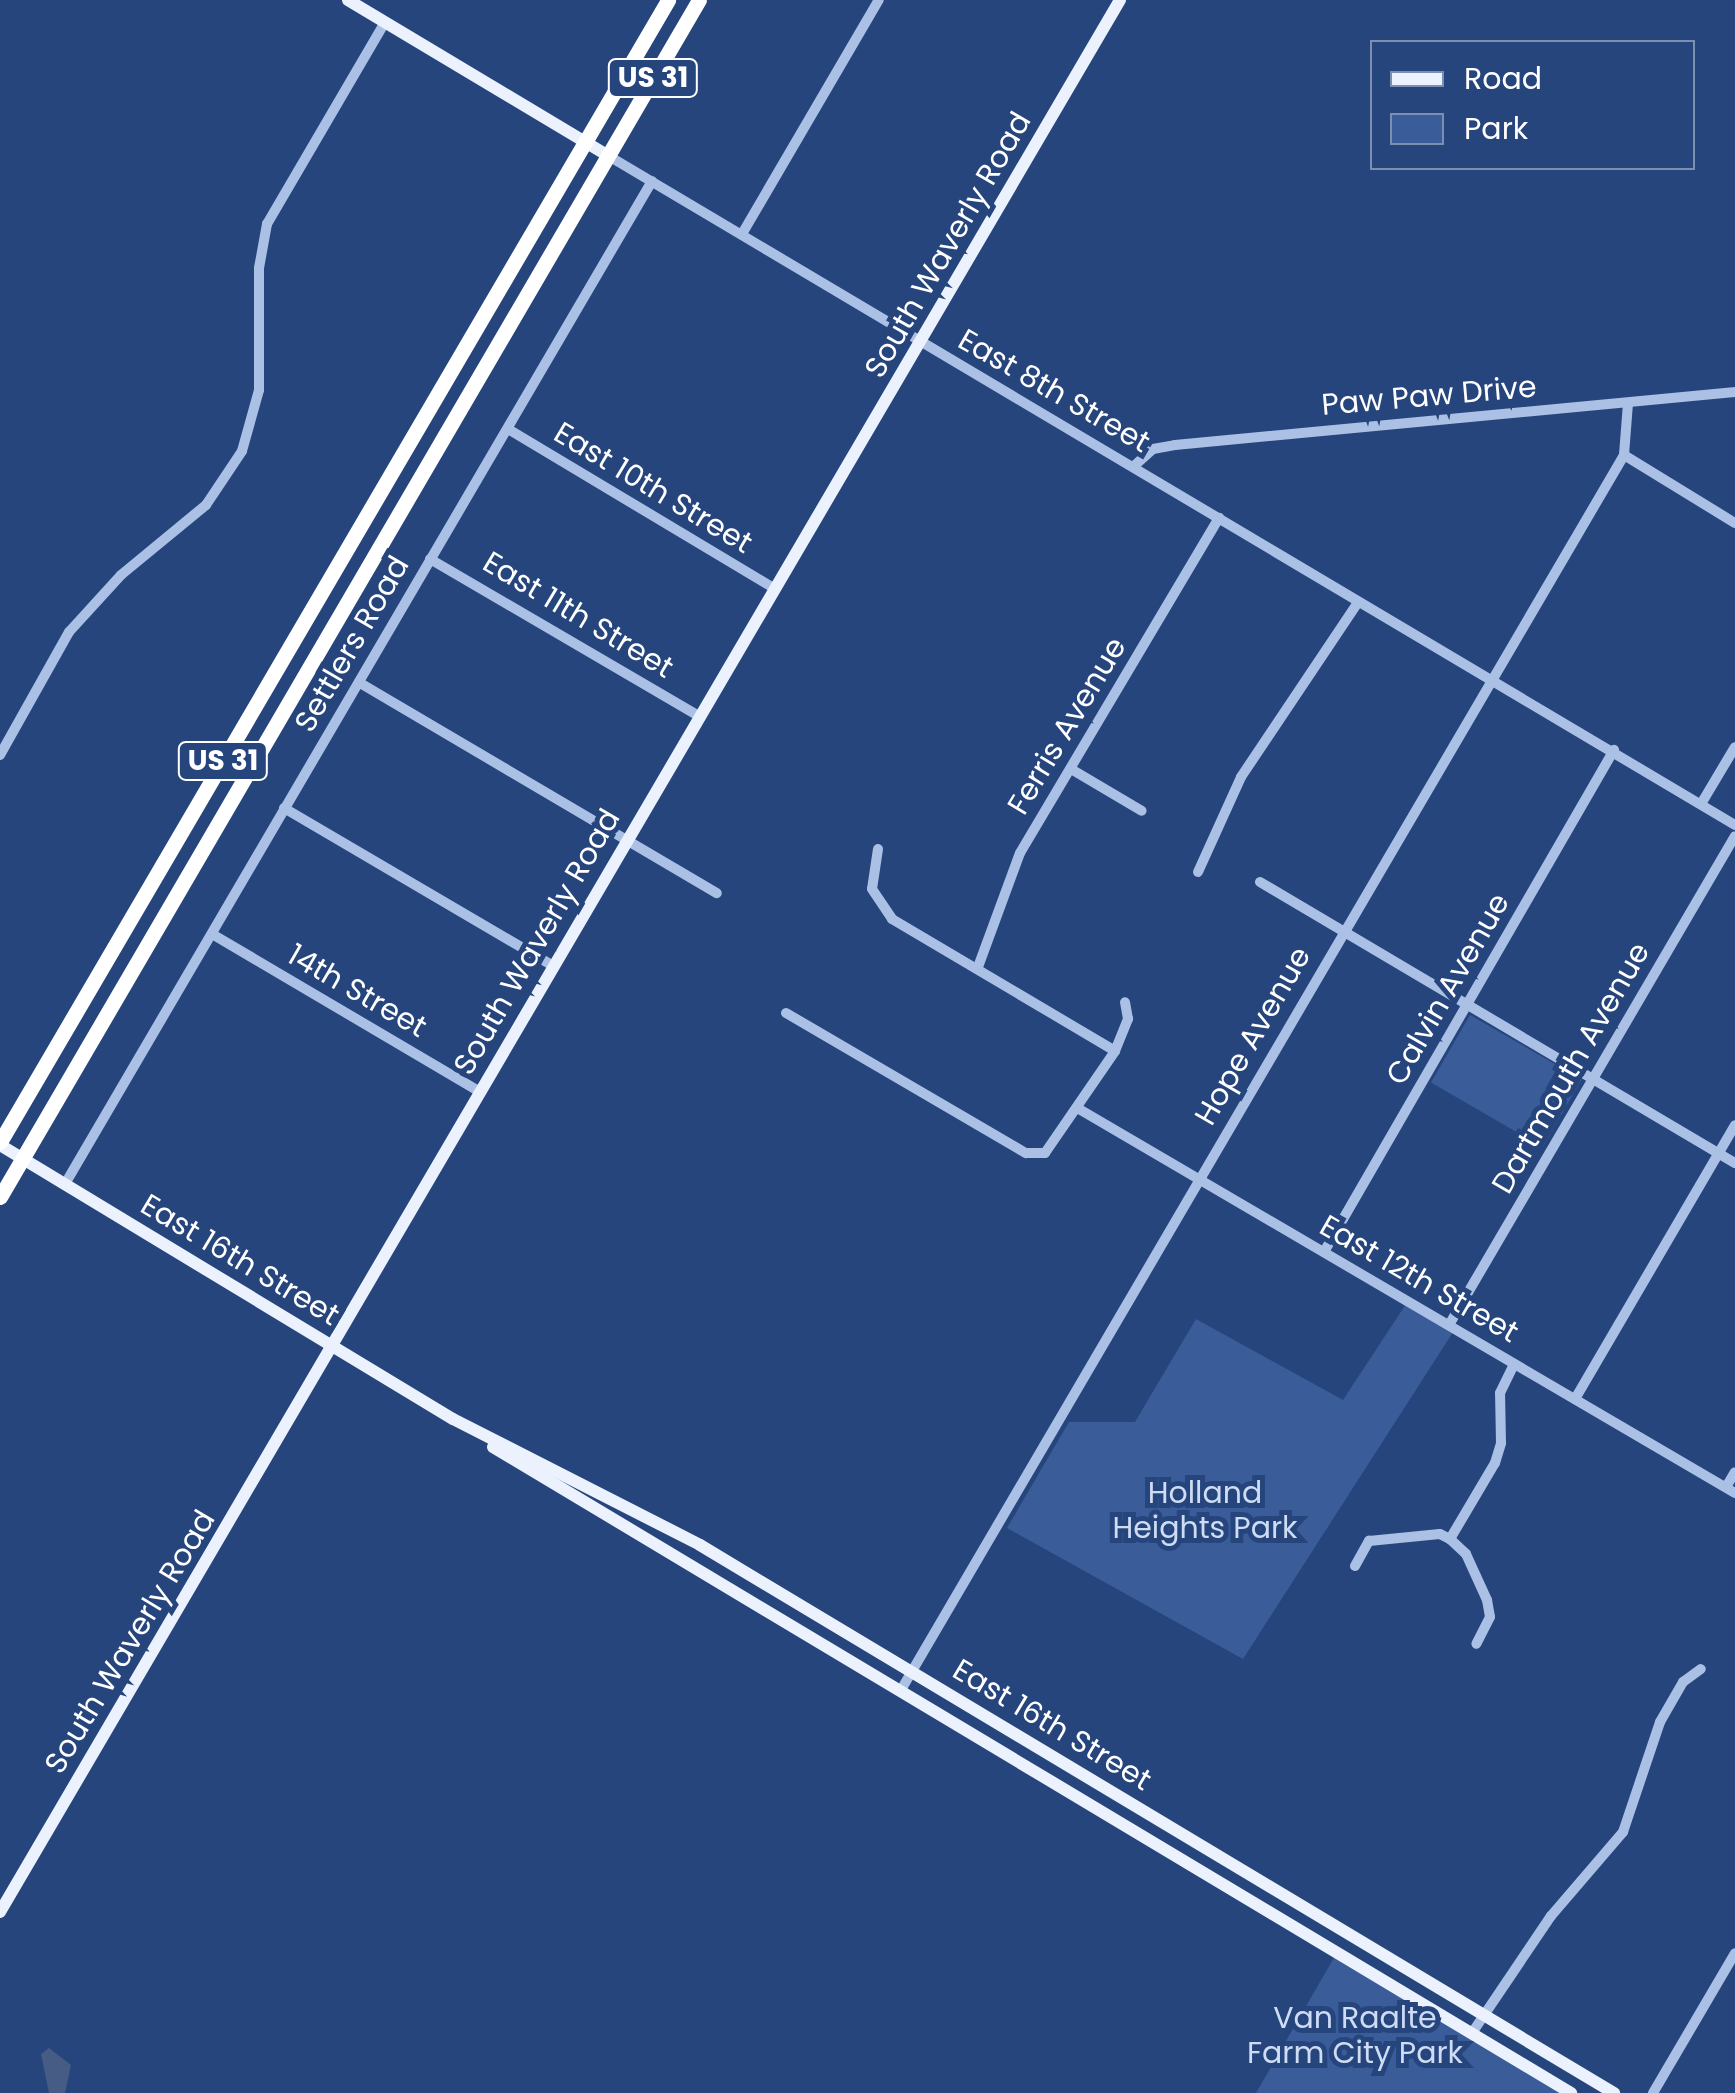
<!DOCTYPE html>
<html>
<head>
<meta charset="utf-8">
<style>
	body { margin:0 }
	#map { position:relative; width:1735px; height:2093px; overflow:hidden; background:#26457d; font-family:Poppins,sans-serif }
	div>[style] { position:absolute }
	[style*='--x'] { left:calc(var(--x)*1px); top:calc(var(--y)*1px); width:calc(var(--w)*1px); rotate:calc(var(--a)*1deg) }
	.green>* { inset:0; background:#3a5d9a; transform-origin:0 0 }
	.water>* { inset:0; background:#465c85 }
	.minor>* { height:10px; margin:-5px; padding:0 5px; transform-origin:5px; border-radius:5px; background:#abc0e5 }
	.major>* { height:12px; margin:-6px; padding:0 6px; transform-origin:6px; border-radius:6px; background:#ebf1fd }
	.highway>* { height:15px; margin:-7.5px; padding:0 7.5px; transform-origin:7.5px; border-radius:7.5px; background:#fff }
	span { translate:-50% -50%; white-space:nowrap; text-align:center; line-height:1.15; -webkit-text-stroke:10px #26457d; paint-order:stroke }
	.shield-label span { padding:2px 8px; background:#26457d; border:2px solid; border-radius:8px; -webkit-text-stroke-width:0 }
	.shield-label { font-size:28px; color:#fff; font-weight:700 }
	.street-label { font-size:30px; color:#fff }
	.park-label { font-size:30px; color:#cedcf4 }
	.legend { position:absolute; left:1370px; top:40px; width:325px; height:130px; box-sizing:border-box; background:#26457d; border:2px solid #7d8fb1; margin:0; padding:12px 18px; list-style:none; font-size:30px; color:#fff }
	.legend li { display:flex; align-items:center; gap:20px; height:50px }
	.legend b { width:50px; border:2px solid #7d8fb1 }
</style>
</head>
<body>
<div id="map">
	<div class="green">
		<div style="left:1470px;top:1015px;width:129px;height:78px;rotate:30deg"></div>
		<div style="clip-path:polygon(1408px 1301px,1455px 1329px,1243px 1659px,1007px 1528px,1069px 1422px,1135px 1422px,1196px 1319px,1343px 1400px)"></div>
		<div style="clip-path:polygon(1335px 1956px,1563px 2093px,1256px 2093px)"></div>
	</div>
	<div class="water">
		<div style="clip-path:polygon(49px 2048px,71px 2065px,65px 2093px,49px 2093px,41px 2054px)"></div>
	</div>
	<div class="minor">
		<div style="--x:607;--y:155;--w:1312;--a:30.71"></div>
		<div style="--x:742;--y:234;--w:271;--a:-59.7"></div>
		<div style="--x:508;--y:429;--w:310;--a:30.9"></div>
		<div style="--x:1624;--y:455;--w:130;--a:31.5"></div>
		<div style="--x:1134;--y:466;--w:25;--a:-42"></div>
		<div style="--x:1153;--y:449;--w:22;--a:-10"></div>
		<div style="--x:1175;--y:445;--w:563;--a:-5.41"></div>
		<div style="--x:430;--y:559;--w:311;--a:30.3"></div>
		<div style="--x:360;--y:683;--w:414;--a:30.5"></div>
		<div style="--x:0;--y:755;--w:141;--a:-60.7"></div>
		<div style="--x:69;--y:632;--w:77;--a:-47.6"></div>
		<div style="--x:121;--y:575;--w:110;--a:-39.5"></div>
		<div style="--x:206;--y:505;--w:65;--a:-56.3"></div>
		<div style="--x:242;--y:451;--w:63;--a:-74.4"></div>
		<div style="--x:259;--y:390;--w:122;--a:-90"></div>
		<div style="--x:259;--y:268;--w:45;--a:-79.7"></div>
		<div style="--x:267;--y:224;--w:234;--a:-59.7"></div>
		<div style="--x:1071;--y:769;--w:82;--a:30.6"></div>
		<div style="--x:1701;--y:804;--w:66;--a:-59.2"></div>
		<div style="--x:284;--y:808;--w:312;--a:30.4"></div>
		<div style="--x:878;--y:849;--w:40;--a:98.5"></div>
		<div style="--x:872;--y:889;--w:36;--a:56"></div>
		<div style="--x:892;--y:919;--w:259;--a:30.6"></div>
		<div style="--x:1198;--y:872;--w:104;--a:-65.6"></div>
		<div style="--x:1241;--y:777;--w:211;--a:-56.2"></div>
		<div style="--x:1260;--y:882;--w:552;--a:30.61"></div>
		<div style="--x:212;--y:934;--w:310;--a:30.5"></div>
		<div style="--x:978;--y:967;--w:121;--a:-69.8"></div>
		<div style="--x:1020;--y:853;--w:390;--a:-59.3"></div>
		<div style="--x:786;--y:1013;--w:278;--a:30.3"></div>
		<div style="--x:1026;--y:1153;--w:19;--a:0"></div>
		<div style="--x:1045;--y:1153;--w:124;--a:-55.5"></div>
		<div style="--x:1115;--y:1051;--w:35;--a:-68"></div>
		<div style="--x:1128;--y:1019;--w:17;--a:-100"></div>
		<div style="--x:1079;--y:1109;--w:760;--a:30.34"></div>
		<div style="--x:65;--y:1184;--w:1162;--a:-59.66"></div>
		<div style="--x:1324;--y:1252;--w:580;--a:-59.99"></div>
		<div style="--x:1449;--y:1325;--w:566;--a:-59.68"></div>
		<div style="--x:1575;--y:1399;--w:317;--a:-59.7"></div>
		<div style="--x:1726;--y:1487;--w:17;--a:-59"></div>
		<div style="--x:1450;--y:1539;--w:88;--a:-59.4"></div>
		<div style="--x:1495;--y:1463;--w:21;--a:-73"></div>
		<div style="--x:1501;--y:1443;--w:50;--a:-91.1"></div>
		<div style="--x:1500;--y:1393;--w:32;--a:-64"></div>
		<div style="--x:1355;--y:1566;--w:29;--a:-61"></div>
		<div style="--x:1369;--y:1541;--w:71;--a:-5.6"></div>
		<div style="--x:1440;--y:1534;--w:11;--a:27"></div>
		<div style="--x:1450;--y:1539;--w:22;--a:43"></div>
		<div style="--x:1466;--y:1554;--w:51;--a:65.5"></div>
		<div style="--x:1487;--y:1600;--w:17;--a:80"></div>
		<div style="--x:1490;--y:1617;--w:30;--a:117"></div>
		<div style="--x:901;--y:1690;--w:1431;--a:-59.65"></div>
		<div style="--x:1624;--y:455;--w:52;--a:-85.6"></div>
		<div style="--x:1472;--y:2033;--w:141;--a:-56"></div>
		<div style="--x:1551;--y:1916;--w:111;--a:-49.4"></div>
		<div style="--x:1623;--y:1832;--w:116;--a:-71.4"></div>
		<div style="--x:1660;--y:1722;--w:46;--a:-60.1"></div>
		<div style="--x:1683;--y:1682;--w:22;--a:-36"></div>
		<div style="--x:1653;--y:2093;--w:162;--a:-59.6"></div>
	</div>
	<div class="major">
		<div style="--x:348;--y:0;--w:302;--a:30.9"></div>
		<div style="--x:0;--y:1145;--w:529;--a:31.17"></div>
		<div style="--x:453;--y:1419;--w:277;--a:27"></div>
		<div style="--x:700;--y:1545;--w:1066;--a:30.95"></div>
		<div style="--x:493;--y:1447;--w:1257;--a:30.93"></div>
		<div style="--x:0;--y:1912;--w:2216;--a:-59.64"></div>
	</div>
	<div class="highway">
		<div style="--x:0;--y:1142;--w:1323;--a:-59.67"></div>
		<div style="--x:0;--y:1197;--w:1386;--a:-59.72"></div>
	</div>
	<div class="shield-label">
		<span style="left:653px;top:78px">US 31</span>
		<span style="left:223px;top:761px">US 31</span>
	</div>
	<div class="street-label">
		<span style="left:948px;top:245px;rotate:-60deg">South Waverly Road</span>
		<span style="left:1054px;top:391px;rotate:30deg">East 8th Street</span>
		<span style="left:1429px;top:396px;rotate:-5deg">Paw Paw Drive</span>
		<span style="left:653px;top:488px;rotate:31deg">East 10th Street</span>
		<span style="left:578px;top:615px;rotate:31deg">East 11th Street</span>
		<span style="left:352px;top:644px;rotate:-60deg">Settlers Road</span>
		<span style="left:1067px;top:726px;rotate:-59deg">Ferris Avenue</span>
		<span style="left:537px;top:942px;rotate:-60deg">South Waverly Road</span>
		<span style="left:1448px;top:989px;rotate:-60deg">Calvin Avenue</span>
		<span style="left:357px;top:991px;rotate:30deg">14th Street</span>
		<span style="left:1253px;top:1036px;rotate:-60deg">Hope Avenue</span>
		<span style="left:1571px;top:1068px;rotate:-60deg">Dartmouth Avenue</span>
		<span style="left:240px;top:1260px;rotate:31deg">East 16th Street</span>
		<span style="left:1419px;top:1279px;rotate:30deg">East 12th Street</span>
		<span style="left:130px;top:1642px;rotate:-59deg">South Waverly Road</span>
		<span style="left:1052px;top:1725px;rotate:31deg">East 16th Street</span>
	</div>
	<div class="park-label">
		<span style="left:1205px;top:1510px">Holland<br>Heights Park</span>
		<span style="left:1355px;top:2035px">Van Raalte<br>Farm City Park</span>
	</div>
	<ul class="legend">
	<li><b style="height:12px;background:#ebf1fd"></b>Road</li>
	<li><b style="height:28px;background:#3a5d9a"></b>Park</li>
	</ul>
</div>
</body>
</html>
